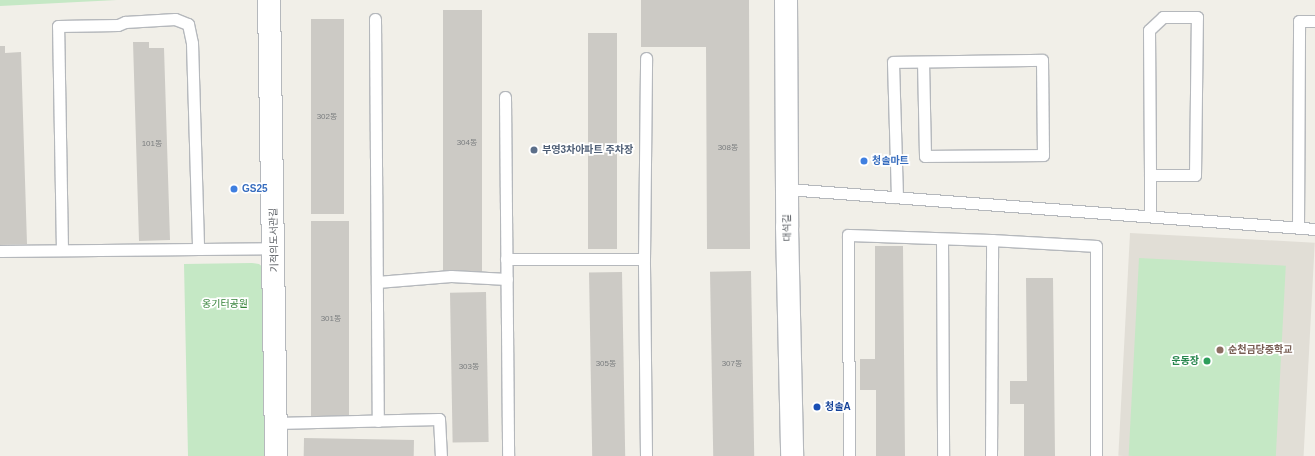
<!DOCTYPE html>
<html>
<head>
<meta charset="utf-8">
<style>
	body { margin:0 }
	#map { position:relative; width:1315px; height:456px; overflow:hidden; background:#f1efe8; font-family:Helvetica,"Noto Sans KR",sans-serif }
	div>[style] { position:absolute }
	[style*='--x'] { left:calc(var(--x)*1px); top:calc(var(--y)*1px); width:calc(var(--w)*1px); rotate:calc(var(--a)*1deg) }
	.education>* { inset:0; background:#e1ded6; transform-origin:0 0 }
	.green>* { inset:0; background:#c5e8c5; transform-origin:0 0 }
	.building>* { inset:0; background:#cccac5; transform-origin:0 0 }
	.roads { filter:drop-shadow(1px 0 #b5b8bc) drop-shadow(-1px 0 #b5b8bc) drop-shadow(0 1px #b5b8bc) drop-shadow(0 -1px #b5b8bc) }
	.lane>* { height:11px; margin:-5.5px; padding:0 5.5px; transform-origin:5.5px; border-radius:5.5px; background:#fff }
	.secondary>* { height:22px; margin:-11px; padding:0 11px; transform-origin:11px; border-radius:11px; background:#fff }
	.dots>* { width:11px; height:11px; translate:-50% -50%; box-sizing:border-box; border:2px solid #fff; border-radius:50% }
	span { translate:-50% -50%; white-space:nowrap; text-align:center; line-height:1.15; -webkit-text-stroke:3.5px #fff; paint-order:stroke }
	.number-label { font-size:8px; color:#7a7d7f }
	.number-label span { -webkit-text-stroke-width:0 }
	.service-label { font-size:10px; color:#4e5e75; font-weight:700 }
	.left { translate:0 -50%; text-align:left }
	.shop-label { font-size:10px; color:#366cbe; font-weight:700 }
	.street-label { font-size:10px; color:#5f6368 }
	.park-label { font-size:10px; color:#348238 }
	.education-label { font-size:10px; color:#785e54; font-weight:700 }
	.leisure-label { font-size:10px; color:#27864d; font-weight:700 }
	.right { translate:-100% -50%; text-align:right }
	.transit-label { font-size:10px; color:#164399; font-weight:700 }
</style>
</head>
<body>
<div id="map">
	<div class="education">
		<div style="left:1130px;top:233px;width:185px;height:223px;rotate:3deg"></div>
	</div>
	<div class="green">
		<div style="clip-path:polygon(0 0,117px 0,0 6px)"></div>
		<div style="left:1139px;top:258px;width:147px;height:198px;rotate:3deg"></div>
		<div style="clip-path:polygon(252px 263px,259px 264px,265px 269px,268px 456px,188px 456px,184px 264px)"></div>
	</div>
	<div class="building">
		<div style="clip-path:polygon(641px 0,749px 0,750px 249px,707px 249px,706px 47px,641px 47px)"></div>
		<div style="left:443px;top:10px;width:39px;height:266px"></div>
		<div style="left:311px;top:19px;width:33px;height:195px"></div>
		<div style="left:617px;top:33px;width:216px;height:29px;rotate:90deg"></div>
		<div style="clip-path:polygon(133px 42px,149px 42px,149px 48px,164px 48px,170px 240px,139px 241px)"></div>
		<div style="clip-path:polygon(0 46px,5px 46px,5px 53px,21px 52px,27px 244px,0 245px)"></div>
		<div style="left:311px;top:221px;width:38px;height:195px"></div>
		<div style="clip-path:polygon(875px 246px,903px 246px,905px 456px,876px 456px,876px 390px,860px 390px,860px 359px,875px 359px)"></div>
		<div style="left:751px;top:271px;width:185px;height:41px;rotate:89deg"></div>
		<div style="left:622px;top:272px;width:184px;height:33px;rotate:89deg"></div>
		<div style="clip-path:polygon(1026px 278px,1053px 278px,1055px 456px,1024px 456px,1024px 404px,1010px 404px,1010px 381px,1027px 381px)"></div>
		<div style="left:486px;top:292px;width:150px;height:36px;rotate:89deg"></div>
		<div style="left:304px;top:438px;width:110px;height:18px;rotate:1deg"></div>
	</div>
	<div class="roads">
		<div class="lane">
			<div style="--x:375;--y:19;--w:402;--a:89.6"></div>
			<div style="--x:505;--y:97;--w:359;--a:89.5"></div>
			<div style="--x:1150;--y:175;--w:45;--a:0"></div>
			<div style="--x:1195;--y:175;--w:158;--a:-89.3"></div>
			<div style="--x:1197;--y:17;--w:34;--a:180"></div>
			<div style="--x:1163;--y:17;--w:19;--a:137"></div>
			<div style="--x:1149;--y:30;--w:145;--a:89.6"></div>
			<div style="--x:1150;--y:175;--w:41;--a:90"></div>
			<div style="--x:787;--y:189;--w:530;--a:4.33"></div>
			<div style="--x:897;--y:197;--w:135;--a:-91.7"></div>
			<div style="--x:893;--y:62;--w:149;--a:-0.8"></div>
			<div style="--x:1042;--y:60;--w:95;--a:89.4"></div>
			<div style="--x:1043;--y:155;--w:118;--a:179.5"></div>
			<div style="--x:925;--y:156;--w:94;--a:-91.2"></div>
			<div style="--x:1298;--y:227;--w:206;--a:-89.7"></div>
			<div style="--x:1299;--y:21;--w:16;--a:0"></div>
			<div style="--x:942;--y:239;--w:217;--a:89.7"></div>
			<div style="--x:62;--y:250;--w:224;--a:-91"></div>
			<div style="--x:58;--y:26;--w:60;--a:-1"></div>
			<div style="--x:118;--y:25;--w:8;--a:-23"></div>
			<div style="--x:125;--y:22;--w:50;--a:-3.4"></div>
			<div style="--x:175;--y:19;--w:14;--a:21"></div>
			<div style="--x:188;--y:24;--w:19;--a:78"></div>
			<div style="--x:192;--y:43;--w:206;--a:88.3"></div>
			<div style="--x:0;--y:251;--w:274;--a:-0.6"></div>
			<div style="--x:506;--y:259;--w:138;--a:0"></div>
			<div style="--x:377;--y:282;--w:74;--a:-4.6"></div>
			<div style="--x:451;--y:276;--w:56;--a:3.1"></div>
			<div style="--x:276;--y:423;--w:163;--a:-1.4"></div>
			<div style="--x:439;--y:419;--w:37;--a:87"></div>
			<div style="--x:646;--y:456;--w:197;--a:-90.6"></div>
			<div style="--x:644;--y:259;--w:201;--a:-89.4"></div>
			<div style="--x:849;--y:456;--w:221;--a:-90.3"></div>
			<div style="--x:848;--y:235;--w:144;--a:2"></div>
			<div style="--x:991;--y:456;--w:216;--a:-89.7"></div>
			<div style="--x:992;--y:240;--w:104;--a:3.3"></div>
			<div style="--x:1096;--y:246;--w:210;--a:90"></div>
		</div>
		<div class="secondary">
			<div style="--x:269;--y:0;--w:456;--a:89.1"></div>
			<div style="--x:786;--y:0;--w:227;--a:89.7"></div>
			<div style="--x:787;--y:227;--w:229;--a:88.7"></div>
		</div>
	</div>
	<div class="dots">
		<div style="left:534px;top:150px;background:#5c6f8a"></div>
		<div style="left:864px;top:161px;background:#3f7fe0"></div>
		<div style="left:234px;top:189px;background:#3f7fe0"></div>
		<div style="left:1220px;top:350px;background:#8d6e63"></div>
		<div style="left:1207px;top:361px;background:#2e9e5b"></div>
		<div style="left:817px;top:407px;background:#1a4fb4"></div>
	</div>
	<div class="number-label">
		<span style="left:327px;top:117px">302동</span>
		<span style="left:467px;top:143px">304동</span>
		<span style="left:152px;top:144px">101동</span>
		<span style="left:728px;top:148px">308동</span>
		<span style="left:331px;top:319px">301동</span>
		<span style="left:606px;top:364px">305동</span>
		<span style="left:732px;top:364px">307동</span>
		<span style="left:469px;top:367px">303동</span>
	</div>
	<div class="service-label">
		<span class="left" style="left:542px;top:150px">부영3차아파트 주차장</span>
	</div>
	<div class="shop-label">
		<span class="left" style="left:872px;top:161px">청솔마트</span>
		<span class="left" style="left:242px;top:189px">GS25</span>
	</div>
	<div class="street-label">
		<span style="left:787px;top:228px;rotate:-91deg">대석길</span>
		<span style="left:274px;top:240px;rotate:-91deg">기적의도서관길</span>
	</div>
	<div class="park-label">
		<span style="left:225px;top:304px">옹기터공원</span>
	</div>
	<div class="education-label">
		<span class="left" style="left:1228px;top:350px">순천금당중학교</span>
	</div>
	<div class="leisure-label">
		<span class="right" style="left:1199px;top:361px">운동장</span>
	</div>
	<div class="transit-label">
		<span class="left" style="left:825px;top:407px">청솔A</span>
	</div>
</div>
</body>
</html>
